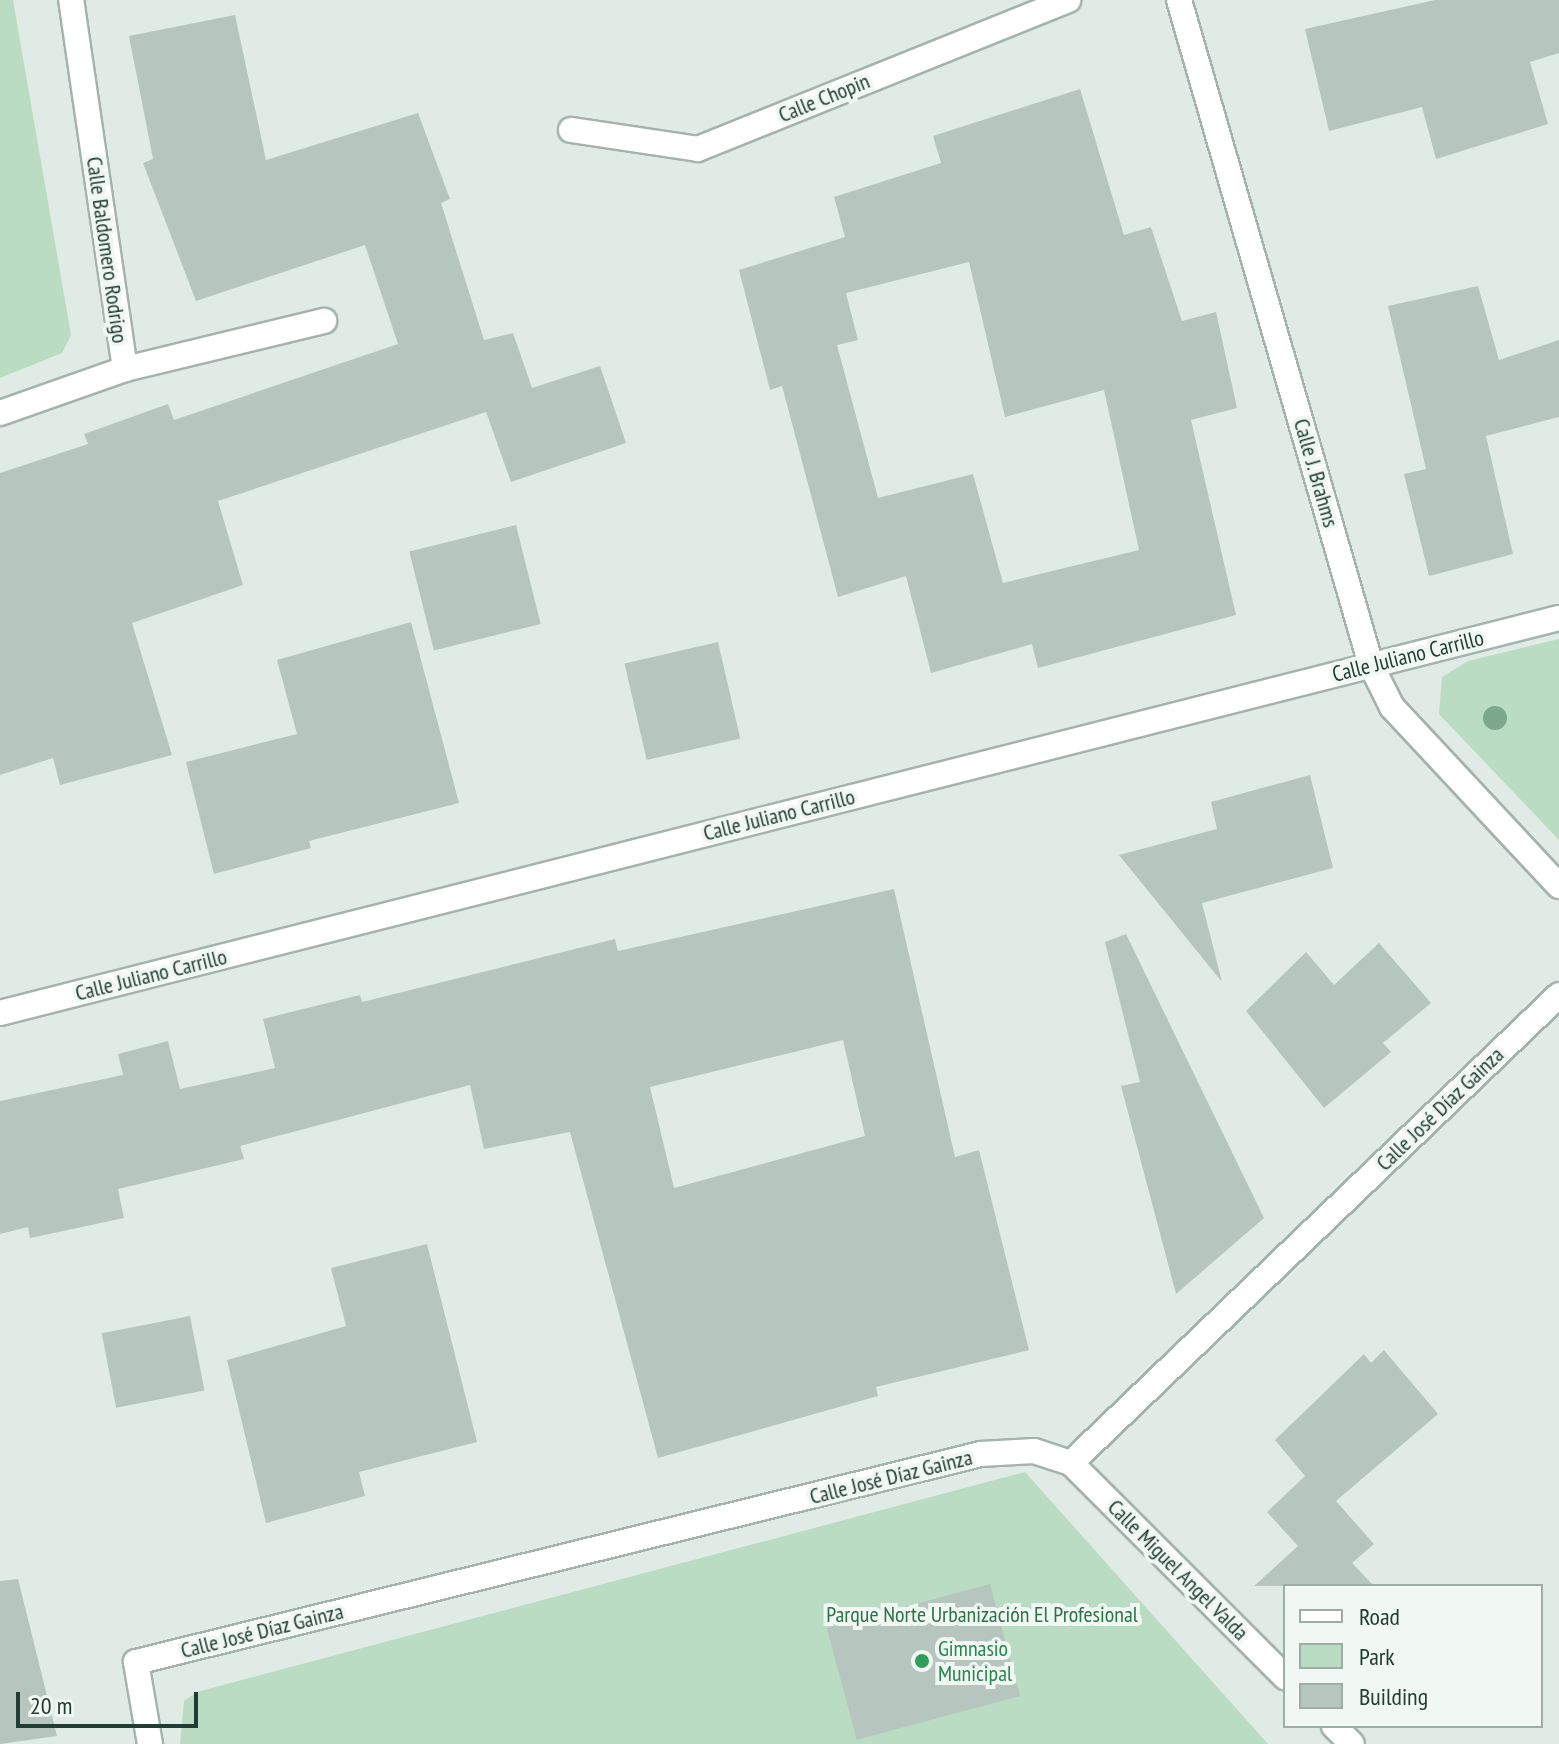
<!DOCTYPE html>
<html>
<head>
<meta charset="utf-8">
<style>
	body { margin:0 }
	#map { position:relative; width:1559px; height:1744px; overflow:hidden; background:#e0ebe6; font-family:"PT Sans Narrow",sans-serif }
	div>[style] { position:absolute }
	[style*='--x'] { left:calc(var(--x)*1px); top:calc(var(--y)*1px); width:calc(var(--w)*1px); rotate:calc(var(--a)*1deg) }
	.green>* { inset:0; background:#b9dcc2 }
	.building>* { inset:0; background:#b6c6bf; transform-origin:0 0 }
	.roads { filter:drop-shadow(2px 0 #a3b3ad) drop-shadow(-2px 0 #a3b3ad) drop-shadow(0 2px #a3b3ad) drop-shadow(0 -2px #a3b3ad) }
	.lane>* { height:24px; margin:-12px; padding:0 12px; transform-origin:12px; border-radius:12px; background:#fff }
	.street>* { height:24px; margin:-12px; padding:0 12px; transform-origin:12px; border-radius:12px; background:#fff }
	.trees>* { width:24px; height:24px; margin:-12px; border-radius:50%; background:#7ca88e }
	.dots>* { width:22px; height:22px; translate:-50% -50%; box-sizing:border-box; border:4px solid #f1f8f4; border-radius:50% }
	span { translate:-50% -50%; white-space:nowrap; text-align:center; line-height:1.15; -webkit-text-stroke:8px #f1f8f4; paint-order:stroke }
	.street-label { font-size:22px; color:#213c34 }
	.park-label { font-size:22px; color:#2b7246 }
	.leisure-label { font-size:22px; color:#27864d }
	.left { translate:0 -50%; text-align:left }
	.legend { position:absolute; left:1283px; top:1584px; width:260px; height:144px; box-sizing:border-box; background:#f1f8f4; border:2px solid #9eada7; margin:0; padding:10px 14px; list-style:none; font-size:24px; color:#213c34 }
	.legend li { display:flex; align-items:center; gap:16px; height:40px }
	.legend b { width:40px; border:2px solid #9eada7 }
	.scale { position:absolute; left:16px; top:1692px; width:182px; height:36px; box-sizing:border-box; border:4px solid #213c34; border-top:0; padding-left:10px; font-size:24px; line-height:28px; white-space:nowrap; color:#213c34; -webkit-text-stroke:6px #f1f8f4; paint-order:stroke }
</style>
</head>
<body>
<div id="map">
	<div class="green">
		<div style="clip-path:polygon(0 0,13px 0,71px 335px,62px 353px,0 378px)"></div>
		<div style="clip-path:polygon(1559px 639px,1559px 840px,1439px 714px,1442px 677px,1468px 661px)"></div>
		<div style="clip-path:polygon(1025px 1472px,1268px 1744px,180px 1744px,184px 1701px,197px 1692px)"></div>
	</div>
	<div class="building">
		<div style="clip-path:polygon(1435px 0,1559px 0,1559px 53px,1530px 62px,1548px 124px,1436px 159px,1422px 107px,1329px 131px,1305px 29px)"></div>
		<div style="clip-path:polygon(235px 15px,266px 160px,418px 113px,450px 199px,441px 203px,484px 340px,513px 333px,532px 388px,600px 366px,626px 443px,511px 482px,486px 412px,218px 501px,243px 585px,132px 623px,172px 755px,60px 785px,53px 758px,0 775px,0 473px,88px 444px,84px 434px,168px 404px,174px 420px,398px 344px,365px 245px,196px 301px,143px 163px,153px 159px,129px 36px)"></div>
		<div style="clip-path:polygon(evenodd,1080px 89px,1124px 235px,1151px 227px,1182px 321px,1216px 312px,1237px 408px,1191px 420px,1236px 615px,1038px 668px,1032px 644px,931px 673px,906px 576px,838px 597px,782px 386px,770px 390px,739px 270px,845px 237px,834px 197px,941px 163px,933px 136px,1080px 89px,969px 262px,1005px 417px,1104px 390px,1139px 550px,1003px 583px,973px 474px,878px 498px,837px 345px,858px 340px,846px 293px,969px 262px)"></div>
		<div style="clip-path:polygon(1478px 286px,1499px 360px,1559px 340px,1559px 417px,1486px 436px,1513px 554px,1429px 576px,1404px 474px,1426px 469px,1388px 306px)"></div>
		<div style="left:516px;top:525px;width:102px;height:110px;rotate:76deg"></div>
		<div style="clip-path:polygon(411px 622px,459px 803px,309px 841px,311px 848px,214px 874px,186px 762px,297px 734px,277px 660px)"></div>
		<div style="left:718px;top:642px;width:99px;height:96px;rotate:77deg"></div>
		<div style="clip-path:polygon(1310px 775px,1333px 868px,1202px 903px,1222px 982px,1119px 855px,1217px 829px,1211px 802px)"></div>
		<div style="clip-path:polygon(evenodd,894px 889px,955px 1157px,979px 1150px,1029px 1350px,876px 1387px,878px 1396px,658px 1458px,570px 1132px,484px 1149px,470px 1085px,240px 1146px,244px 1159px,118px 1189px,124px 1218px,30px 1238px,28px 1227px,0 1234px,0 1101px,123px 1075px,118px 1054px,168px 1041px,180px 1089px,275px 1068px,263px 1019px,360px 995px,362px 1002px,615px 939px,618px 951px,894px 889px,843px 1040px,865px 1136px,674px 1188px,650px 1087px,843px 1040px)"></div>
		<div style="clip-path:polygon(1126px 934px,1264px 1218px,1176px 1294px,1121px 1086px,1140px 1082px,1105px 942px)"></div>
		<div style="clip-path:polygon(1379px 943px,1431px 1003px,1383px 1043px,1391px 1052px,1324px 1108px,1246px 1011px,1306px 952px,1334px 985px)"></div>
		<div style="clip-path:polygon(427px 1244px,477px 1442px,359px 1472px,365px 1496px,266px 1523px,227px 1360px,346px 1326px,331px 1268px)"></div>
		<div style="left:190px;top:1316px;width:76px;height:90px;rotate:79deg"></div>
		<div style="clip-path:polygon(1384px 1350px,1438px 1414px,1336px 1501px,1374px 1544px,1352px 1563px,1374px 1586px,1254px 1586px,1298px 1546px,1267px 1512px,1305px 1476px,1275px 1440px,1364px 1354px,1371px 1363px)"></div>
		<div style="clip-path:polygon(18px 1579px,57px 1736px,0 1744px,0 1581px)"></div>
		<div style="left:990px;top:1584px;width:116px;height:169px;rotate:75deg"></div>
	</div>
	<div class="roads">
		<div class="lane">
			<div style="--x:125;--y:369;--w:205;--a:-13.6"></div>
		</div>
		<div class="street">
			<div style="--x:1179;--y:0;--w:692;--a:73.9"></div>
			<div style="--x:1371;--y:665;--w:47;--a:63.4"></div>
			<div style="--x:1392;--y:707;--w:245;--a:47"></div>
			<div style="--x:571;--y:130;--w:128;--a:8.5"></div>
			<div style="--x:698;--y:149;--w:399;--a:-21.9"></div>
			<div style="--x:0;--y:413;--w:133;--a:-19.4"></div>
			<div style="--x:125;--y:369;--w:373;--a:-98.3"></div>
			<div style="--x:0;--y:1013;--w:1608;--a:-14.22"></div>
			<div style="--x:1071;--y:1463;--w:303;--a:45"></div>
			<div style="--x:1334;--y:1726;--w:25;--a:45"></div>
			<div style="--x:150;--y:1744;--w:83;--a:-99.7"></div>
			<div style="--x:136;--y:1662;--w:870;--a:-13.83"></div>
			<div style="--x:981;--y:1454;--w:53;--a:-3.2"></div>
			<div style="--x:1034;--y:1451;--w:39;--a:18"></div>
			<div style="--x:1071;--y:1463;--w:676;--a:-43.8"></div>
		</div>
	</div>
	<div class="trees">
		<div style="left:1495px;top:718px"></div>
	</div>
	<div class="dots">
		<div style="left:922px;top:1661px;background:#2e9e5b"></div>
	</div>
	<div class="street-label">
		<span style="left:824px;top:98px;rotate:-22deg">Calle Chopin</span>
		<span style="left:107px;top:250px;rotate:82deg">Calle Baldomero Rodrigo</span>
		<span style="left:1316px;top:473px;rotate:74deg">Calle J. Brahms</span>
		<span style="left:1408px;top:656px;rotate:-14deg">Calle Juliano Carrillo</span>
		<span style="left:779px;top:815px;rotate:-14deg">Calle Juliano Carrillo</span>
		<span style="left:151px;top:975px;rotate:-14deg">Calle Juliano Carrillo</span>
		<span style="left:1440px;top:1109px;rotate:-44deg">Calle José Díaz Gainza</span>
		<span style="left:891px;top:1477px;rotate:-14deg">Calle José Díaz Gainza</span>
		<span style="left:1178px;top:1570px;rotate:45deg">Calle Miguel Angel Valda</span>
		<span style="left:262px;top:1631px;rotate:-14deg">Calle José Díaz Gainza</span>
	</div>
	<div class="park-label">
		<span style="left:982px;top:1615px">Parque Norte Urbanización El Profesional</span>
	</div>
	<div class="leisure-label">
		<span class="left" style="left:938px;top:1661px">Gimnasio<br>Municipal</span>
	</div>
	<ul class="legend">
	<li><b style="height:10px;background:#fff"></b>Road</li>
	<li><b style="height:22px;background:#b9dcc2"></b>Park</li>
	<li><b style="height:22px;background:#b6c6bf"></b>Building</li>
	</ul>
	<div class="scale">20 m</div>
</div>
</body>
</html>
